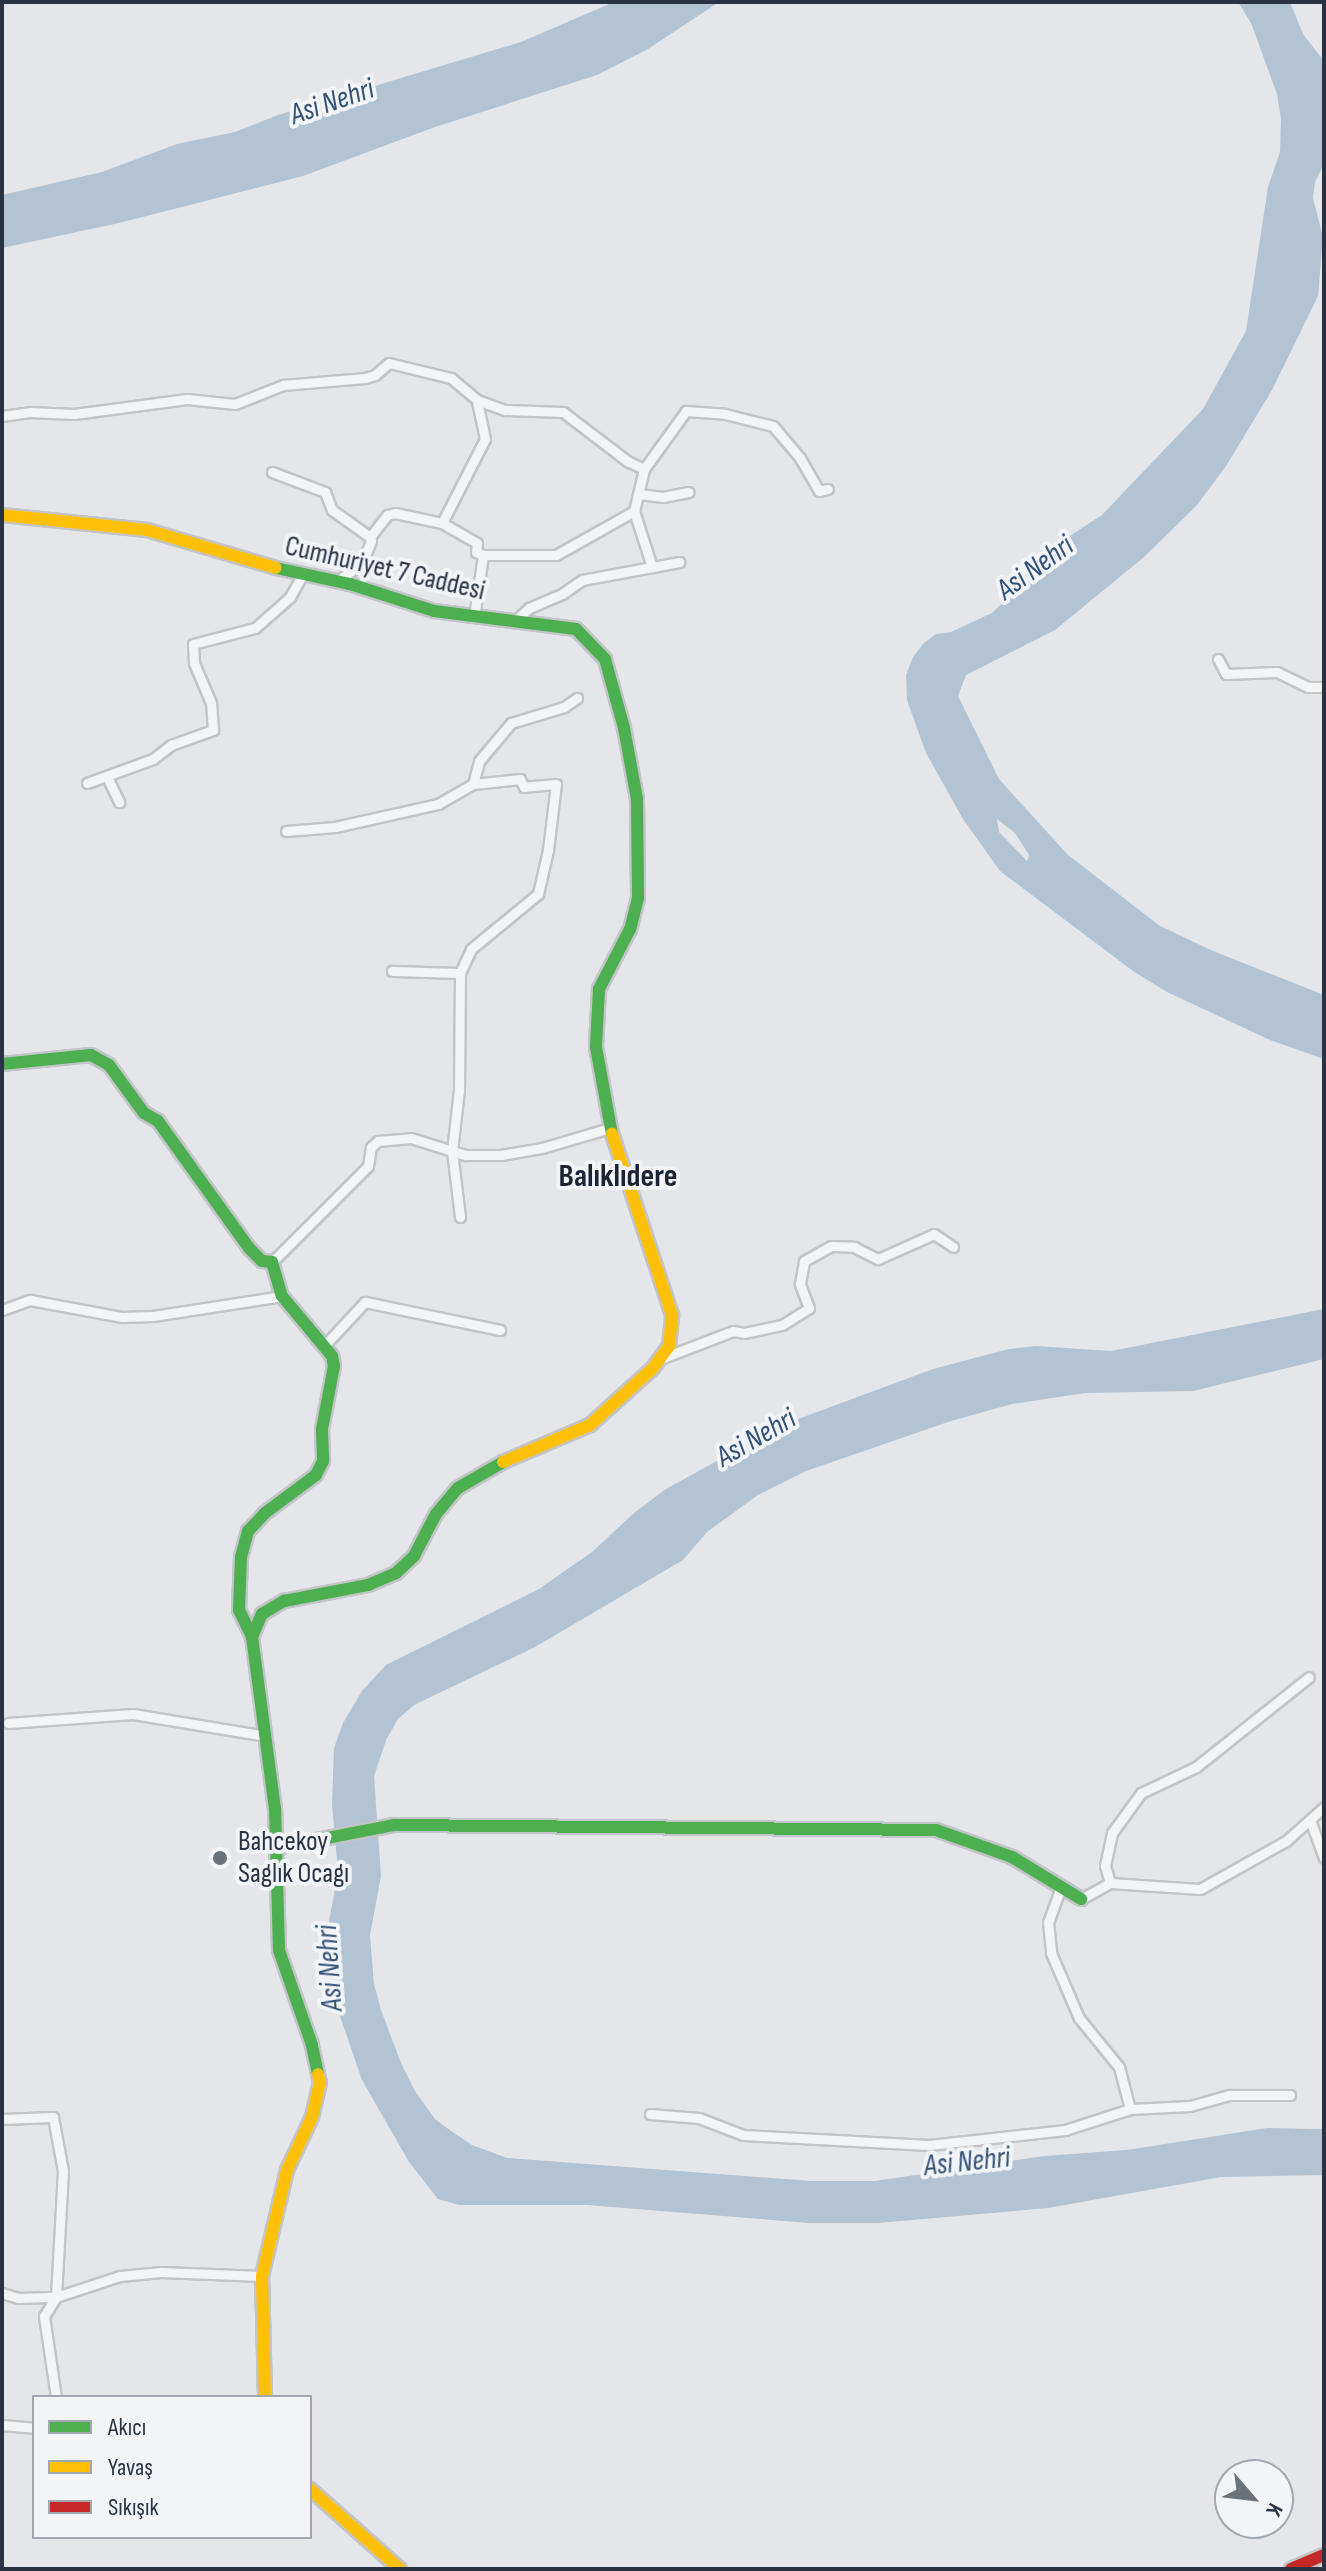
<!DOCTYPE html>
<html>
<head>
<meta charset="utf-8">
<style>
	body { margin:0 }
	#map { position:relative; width:1326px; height:2571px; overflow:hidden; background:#e4e6e9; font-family:"Sofia Sans Condensed",sans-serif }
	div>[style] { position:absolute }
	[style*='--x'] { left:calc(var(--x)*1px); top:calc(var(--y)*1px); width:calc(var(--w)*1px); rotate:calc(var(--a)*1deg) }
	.water>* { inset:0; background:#b2c3d4 }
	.roads { filter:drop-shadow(2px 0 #c2c4c7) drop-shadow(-2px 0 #c2c4c7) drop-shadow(0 2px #c2c4c7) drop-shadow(0 -2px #c2c4c7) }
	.street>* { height:9px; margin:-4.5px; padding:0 4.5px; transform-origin:4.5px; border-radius:4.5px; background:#f3f4f6 }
	.fast>* { height:12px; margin:-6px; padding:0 6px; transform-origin:6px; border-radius:6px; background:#4caf50 }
	.slow>* { height:12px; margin:-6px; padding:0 6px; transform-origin:6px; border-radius:6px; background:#ffc107 }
	.jam>* { height:12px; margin:-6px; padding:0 6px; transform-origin:6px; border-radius:6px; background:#c62828 }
	.dots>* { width:22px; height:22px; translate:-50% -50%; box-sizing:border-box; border:4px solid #f2f4f8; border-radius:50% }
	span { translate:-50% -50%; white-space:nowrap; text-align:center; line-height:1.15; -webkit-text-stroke:8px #f2f4f8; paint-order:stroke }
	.street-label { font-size:28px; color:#293343 }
	.poi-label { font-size:28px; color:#293343 }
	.left { translate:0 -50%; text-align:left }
	.water-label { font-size:30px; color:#325378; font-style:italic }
	.quarter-label { font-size:32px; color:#1c2434; font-weight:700 }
	.frame { position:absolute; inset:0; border:4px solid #293343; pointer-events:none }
	.legend { position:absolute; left:32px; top:2395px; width:280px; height:144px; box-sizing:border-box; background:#f2f4f8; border:2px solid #a2a7b0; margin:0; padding:10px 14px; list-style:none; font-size:24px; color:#293343 }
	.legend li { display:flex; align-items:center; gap:16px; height:40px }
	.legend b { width:40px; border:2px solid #a2a7b0 }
	.north { position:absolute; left:1214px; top:2459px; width:80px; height:80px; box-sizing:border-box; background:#f2f4f8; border:2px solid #a2a7b0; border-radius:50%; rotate:118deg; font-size:22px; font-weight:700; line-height:32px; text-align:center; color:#293343 }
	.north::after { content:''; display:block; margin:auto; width:28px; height:36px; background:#6a727d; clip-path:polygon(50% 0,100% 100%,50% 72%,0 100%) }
</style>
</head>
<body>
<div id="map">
	<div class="water">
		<div style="clip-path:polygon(614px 2px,719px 2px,648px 49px,597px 75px,435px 127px,303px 176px,119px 223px,2px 248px,2px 195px,102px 172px,177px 144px,235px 132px,278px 115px,521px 42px)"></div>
		<div style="clip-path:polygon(evenodd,1238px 2px,1290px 2px,1303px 34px,1324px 61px,1324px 164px,1315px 182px,1313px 198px,1323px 237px,1318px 296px,1272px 390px,1226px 466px,1197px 505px,1144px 557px,1055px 630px,966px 675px,958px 696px,999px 779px,1068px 855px,1160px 926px,1213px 951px,1324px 995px,1324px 1059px,1270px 1040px,1167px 992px,1133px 971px,1000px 871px,963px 819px,926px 753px,907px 700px,906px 675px,913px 657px,924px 643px,936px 634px,951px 632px,992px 613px,1015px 591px,1039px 556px,1102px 515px,1203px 409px,1246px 331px,1268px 187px,1280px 152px,1281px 119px,1277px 94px,1251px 23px,1238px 2px,997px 819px,1015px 833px,1029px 855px,1027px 861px,999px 832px,997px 819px)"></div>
		<div style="clip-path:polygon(1324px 1309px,1324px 1359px,1193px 1391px,1085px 1393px,1012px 1404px,951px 1421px,806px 1471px,758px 1495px,707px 1532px,683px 1560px,535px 1647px,414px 1705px,398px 1719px,386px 1740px,374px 1776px,381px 1876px,370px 1935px,374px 1984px,381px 2010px,401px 2063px,415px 2091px,435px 2119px,451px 2131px,472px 2145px,507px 2158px,811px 2181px,875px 2181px,1044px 2156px,1127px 2150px,1267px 2128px,1312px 2129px,1324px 2129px,1324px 2175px,1221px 2177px,1048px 2208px,878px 2223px,809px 2223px,587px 2205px,459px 2205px,438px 2199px,409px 2162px,362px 2080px,332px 1993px,329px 1960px,327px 1932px,338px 1872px,332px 1804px,334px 1748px,343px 1723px,362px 1691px,386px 1665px,539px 1589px,592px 1552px,634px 1513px,666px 1489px,782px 1425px,933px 1369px,1009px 1349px,1036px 1346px,1111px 1351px)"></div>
	</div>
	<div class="roads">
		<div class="street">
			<div style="--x:2;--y:416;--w:28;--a:-8"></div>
			<div style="--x:30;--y:412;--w:44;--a:2.6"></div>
			<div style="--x:74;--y:414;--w:114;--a:-7.6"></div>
			<div style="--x:187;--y:399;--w:48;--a:5.9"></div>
			<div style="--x:235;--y:404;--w:52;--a:-21.6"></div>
			<div style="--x:283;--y:385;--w:82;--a:-4.9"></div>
			<div style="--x:365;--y:378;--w:10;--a:-17"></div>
			<div style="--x:375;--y:375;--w:18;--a:-41"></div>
			<div style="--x:389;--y:363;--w:64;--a:13.6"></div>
			<div style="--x:451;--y:378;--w:34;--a:40"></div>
			<div style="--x:477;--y:400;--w:30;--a:20"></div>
			<div style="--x:505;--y:410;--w:58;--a:2"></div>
			<div style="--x:563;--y:412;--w:81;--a:37.4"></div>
			<div style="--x:627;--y:461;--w:19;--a:25"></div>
			<div style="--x:272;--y:472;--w:57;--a:20.7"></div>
			<div style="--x:325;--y:492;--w:19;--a:69"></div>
			<div style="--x:332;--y:510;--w:47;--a:35.4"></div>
			<div style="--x:370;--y:537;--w:4;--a:76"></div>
			<div style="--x:371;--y:541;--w:24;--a:112"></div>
			<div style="--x:362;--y:563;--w:32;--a:144"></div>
			<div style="--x:639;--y:494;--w:24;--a:7"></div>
			<div style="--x:663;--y:497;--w:26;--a:-11"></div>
			<div style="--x:634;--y:511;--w:59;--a:72.2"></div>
			<div style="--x:442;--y:523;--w:94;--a:-62.9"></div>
			<div style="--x:485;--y:439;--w:40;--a:-102"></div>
			<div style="--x:370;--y:537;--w:28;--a:-52"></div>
			<div style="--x:387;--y:515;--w:8;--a:-14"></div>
			<div style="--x:395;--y:513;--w:48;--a:12"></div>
			<div style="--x:442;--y:523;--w:40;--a:29.7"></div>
			<div style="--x:477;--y:543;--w:9;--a:96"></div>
			<div style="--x:476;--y:552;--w:8;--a:23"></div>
			<div style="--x:474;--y:617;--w:63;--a:-81.7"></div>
			<div style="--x:483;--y:555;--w:73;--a:0"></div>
			<div style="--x:556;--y:555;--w:90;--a:-29.4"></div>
			<div style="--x:634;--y:511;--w:43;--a:-76.6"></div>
			<div style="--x:644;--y:469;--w:72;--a:-54.1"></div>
			<div style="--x:686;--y:411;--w:39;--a:4"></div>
			<div style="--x:725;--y:414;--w:49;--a:14"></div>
			<div style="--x:773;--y:426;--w:42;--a:49.8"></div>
			<div style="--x:800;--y:458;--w:38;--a:60"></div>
			<div style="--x:819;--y:491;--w:9;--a:-13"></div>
			<div style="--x:516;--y:620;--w:18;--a:-43"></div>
			<div style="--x:529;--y:608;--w:36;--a:-23"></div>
			<div style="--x:562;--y:594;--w:24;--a:-35"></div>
			<div style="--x:582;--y:580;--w:99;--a:-10.5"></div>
			<div style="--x:1218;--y:659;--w:17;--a:62"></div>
			<div style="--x:1226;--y:674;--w:51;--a:-2.2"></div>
			<div style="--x:1277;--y:672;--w:34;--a:26"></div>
			<div style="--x:1308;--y:687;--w:16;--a:0"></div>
			<div style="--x:107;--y:777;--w:28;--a:64"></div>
			<div style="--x:87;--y:783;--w:70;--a:-20"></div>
			<div style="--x:153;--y:759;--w:23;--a:-38"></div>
			<div style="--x:171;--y:745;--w:45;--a:-19.7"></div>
			<div style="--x:213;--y:730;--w:27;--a:-94"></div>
			<div style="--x:211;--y:703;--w:43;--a:-113"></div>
			<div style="--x:194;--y:663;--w:19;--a:-93"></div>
			<div style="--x:193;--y:644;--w:64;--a:-14.5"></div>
			<div style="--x:255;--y:628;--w:47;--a:-41.5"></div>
			<div style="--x:290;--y:597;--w:25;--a:-61"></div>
			<div style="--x:286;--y:831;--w:49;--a:-4.7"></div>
			<div style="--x:335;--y:827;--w:106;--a:-12.6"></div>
			<div style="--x:438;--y:804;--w:40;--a:-29.7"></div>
			<div style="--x:473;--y:784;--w:24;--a:-75"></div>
			<div style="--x:479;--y:761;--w:50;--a:-49.9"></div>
			<div style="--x:511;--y:723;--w:55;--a:-16.8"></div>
			<div style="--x:564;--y:707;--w:16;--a:-35"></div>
			<div style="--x:392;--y:971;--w:68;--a:1.7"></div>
			<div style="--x:460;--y:1217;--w:66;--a:-96.9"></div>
			<div style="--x:452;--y:1151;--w:61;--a:-83.5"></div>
			<div style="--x:459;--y:1090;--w:117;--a:-89.5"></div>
			<div style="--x:460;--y:973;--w:26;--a:-65"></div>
			<div style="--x:471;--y:949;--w:87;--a:-39.4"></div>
			<div style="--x:538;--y:894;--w:45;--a:-77.2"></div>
			<div style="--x:548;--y:850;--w:66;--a:-83.1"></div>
			<div style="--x:556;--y:784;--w:32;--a:175"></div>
			<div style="--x:524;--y:787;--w:9;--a:-117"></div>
			<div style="--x:520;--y:779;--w:47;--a:173.9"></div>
			<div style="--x:272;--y:1262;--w:136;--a:-45"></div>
			<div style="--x:368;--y:1166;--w:19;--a:-81"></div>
			<div style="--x:371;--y:1147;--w:9;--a:-41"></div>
			<div style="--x:378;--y:1141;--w:33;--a:-5"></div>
			<div style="--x:411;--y:1138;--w:57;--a:17.5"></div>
			<div style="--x:465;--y:1155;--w:36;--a:0"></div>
			<div style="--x:501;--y:1155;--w:42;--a:-9.7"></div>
			<div style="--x:542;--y:1148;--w:71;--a:-16.4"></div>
			<div style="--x:2;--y:1310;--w:30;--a:-20"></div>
			<div style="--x:30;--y:1300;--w:94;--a:10.5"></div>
			<div style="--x:122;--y:1317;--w:31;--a:-2"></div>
			<div style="--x:153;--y:1316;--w:131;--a:-8.8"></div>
			<div style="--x:323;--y:1347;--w:62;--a:-47"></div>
			<div style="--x:365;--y:1302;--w:138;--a:11.7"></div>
			<div style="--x:660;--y:1359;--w:78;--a:-21"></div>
			<div style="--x:733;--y:1331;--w:11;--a:10"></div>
			<div style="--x:744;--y:1333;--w:39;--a:-12"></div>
			<div style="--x:782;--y:1325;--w:32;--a:-32"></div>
			<div style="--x:809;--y:1308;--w:26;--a:-111"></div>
			<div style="--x:800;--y:1284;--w:23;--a:-80"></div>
			<div style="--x:804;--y:1261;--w:31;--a:-29"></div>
			<div style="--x:831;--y:1246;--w:23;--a:2"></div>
			<div style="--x:854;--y:1247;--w:27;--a:27"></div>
			<div style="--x:878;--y:1259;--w:61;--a:-24.1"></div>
			<div style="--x:934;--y:1234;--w:23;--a:34"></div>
			<div style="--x:8;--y:1723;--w:125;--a:-4.1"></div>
			<div style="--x:133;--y:1714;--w:135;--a:9.4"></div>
			<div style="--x:1310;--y:1820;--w:40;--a:69.8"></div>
			<div style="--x:1110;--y:1883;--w:18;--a:-106"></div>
			<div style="--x:1105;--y:1866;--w:34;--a:-78"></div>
			<div style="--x:1112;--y:1833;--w:49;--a:-54.1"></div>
			<div style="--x:1141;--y:1793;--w:61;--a:-25.3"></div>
			<div style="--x:1196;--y:1767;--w:144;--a:-38.5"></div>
			<div style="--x:1061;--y:1887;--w:37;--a:110"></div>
			<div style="--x:1048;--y:1922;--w:31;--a:84"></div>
			<div style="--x:1051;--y:1953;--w:71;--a:66.7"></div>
			<div style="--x:1079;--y:2018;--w:63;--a:50.8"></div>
			<div style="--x:1119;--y:2067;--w:43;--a:75.3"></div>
			<div style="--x:1081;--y:1899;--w:33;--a:-29"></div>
			<div style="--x:1110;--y:1883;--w:90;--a:3.8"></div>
			<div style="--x:1200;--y:1889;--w:98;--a:-29.2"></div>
			<div style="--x:1286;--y:1841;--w:51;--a:-41.8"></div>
			<div style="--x:650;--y:2114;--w:49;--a:4.7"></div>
			<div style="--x:699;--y:2118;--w:47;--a:21.1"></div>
			<div style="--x:743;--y:2135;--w:186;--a:3.1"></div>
			<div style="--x:929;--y:2145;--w:137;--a:-6.3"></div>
			<div style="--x:1065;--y:2130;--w:68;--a:-17.9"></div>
			<div style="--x:1130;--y:2109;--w:60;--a:-2.9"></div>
			<div style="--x:1190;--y:2106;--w:41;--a:-15.8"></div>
			<div style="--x:1229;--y:2095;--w:61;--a:0"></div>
			<div style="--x:2;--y:2119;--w:51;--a:-2.2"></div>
			<div style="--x:53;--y:2117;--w:55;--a:79.5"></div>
			<div style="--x:63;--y:2171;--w:126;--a:93.2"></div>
			<div style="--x:56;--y:2297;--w:22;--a:122"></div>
			<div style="--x:44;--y:2316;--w:82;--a:81.6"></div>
			<div style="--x:2;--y:2293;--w:17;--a:17"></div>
			<div style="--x:18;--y:2298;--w:38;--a:-2"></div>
			<div style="--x:56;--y:2297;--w:67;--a:-18.2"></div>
			<div style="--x:120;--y:2276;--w:41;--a:-5.6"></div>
			<div style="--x:161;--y:2272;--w:101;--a:2.3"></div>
			<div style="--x:2;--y:2425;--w:32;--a:5"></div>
		</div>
		<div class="fast">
			<div style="--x:276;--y:568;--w:76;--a:12.2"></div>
			<div style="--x:350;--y:584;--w:88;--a:17.8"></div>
			<div style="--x:434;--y:611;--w:143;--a:7.2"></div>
			<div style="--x:576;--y:629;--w:42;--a:46"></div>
			<div style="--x:605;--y:659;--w:72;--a:74.6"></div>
			<div style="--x:624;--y:728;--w:72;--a:79.6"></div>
			<div style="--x:637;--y:799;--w:99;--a:89.4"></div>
			<div style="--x:638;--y:898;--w:32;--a:104"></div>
			<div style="--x:630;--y:929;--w:68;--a:117.3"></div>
			<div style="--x:599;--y:989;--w:58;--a:93"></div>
			<div style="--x:596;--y:1047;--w:88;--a:79.6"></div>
			<div style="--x:2;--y:1064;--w:89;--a:-5.8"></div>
			<div style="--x:91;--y:1055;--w:21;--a:29"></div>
			<div style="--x:109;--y:1065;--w:59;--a:53.9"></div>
			<div style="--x:144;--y:1113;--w:16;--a:30"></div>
			<div style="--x:158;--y:1121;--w:156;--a:54.4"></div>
			<div style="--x:249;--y:1248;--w:18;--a:45"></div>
			<div style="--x:262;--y:1261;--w:10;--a:6"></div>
			<div style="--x:272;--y:1262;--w:35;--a:74"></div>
			<div style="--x:282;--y:1296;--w:78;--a:50.2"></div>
			<div style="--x:332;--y:1356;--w:10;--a:79"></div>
			<div style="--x:334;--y:1366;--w:64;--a:100.8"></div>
			<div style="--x:322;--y:1429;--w:32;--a:88"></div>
			<div style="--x:323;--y:1461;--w:16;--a:117"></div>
			<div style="--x:316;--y:1475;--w:64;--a:143.3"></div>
			<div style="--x:265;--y:1513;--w:25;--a:133"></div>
			<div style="--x:248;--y:1531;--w:27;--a:105"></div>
			<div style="--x:241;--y:1557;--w:53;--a:92.2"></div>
			<div style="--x:239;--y:1610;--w:30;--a:64"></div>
			<div style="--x:276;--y:1848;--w:120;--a:-11"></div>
			<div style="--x:394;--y:1825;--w:542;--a:0.53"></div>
			<div style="--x:936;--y:1830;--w:81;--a:19.6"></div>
			<div style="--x:1012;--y:1857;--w:81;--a:31.3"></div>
			<div style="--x:318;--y:2074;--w:30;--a:-102"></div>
			<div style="--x:312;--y:2045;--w:101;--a:-109.2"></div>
			<div style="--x:279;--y:1950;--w:141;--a:-91.6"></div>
			<div style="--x:275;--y:1809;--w:174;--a:-97.6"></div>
			<div style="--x:252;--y:1637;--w:25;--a:-67"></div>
			<div style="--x:262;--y:1614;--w:26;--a:-31"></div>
			<div style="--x:284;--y:1601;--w:86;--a:-10.8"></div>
			<div style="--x:368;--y:1585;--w:30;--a:-23"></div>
			<div style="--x:396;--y:1573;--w:25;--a:-43"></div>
			<div style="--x:414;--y:1556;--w:47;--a:-62.4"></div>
			<div style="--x:436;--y:1514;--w:34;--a:-50"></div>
			<div style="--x:458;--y:1488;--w:52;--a:-30"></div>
		</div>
		<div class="slow">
			<div style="--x:2;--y:515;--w:146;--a:5.9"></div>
			<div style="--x:147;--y:530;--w:134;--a:16.4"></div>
			<div style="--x:503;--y:1462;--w:95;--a:-23"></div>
			<div style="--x:590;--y:1425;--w:85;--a:-42.1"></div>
			<div style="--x:653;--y:1368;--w:27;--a:-54"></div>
			<div style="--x:669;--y:1346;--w:31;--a:-84"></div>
			<div style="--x:672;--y:1315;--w:191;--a:-108.3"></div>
			<div style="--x:265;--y:2397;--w:121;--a:-91.4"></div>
			<div style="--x:262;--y:2276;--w:109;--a:-76.7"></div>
			<div style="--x:287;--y:2170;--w:59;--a:-64.7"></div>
			<div style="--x:312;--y:2117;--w:35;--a:-77"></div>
			<div style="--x:320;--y:2083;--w:9;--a:-103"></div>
			<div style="--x:310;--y:2489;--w:120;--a:41.6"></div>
		</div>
		<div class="jam">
			<div style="--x:1291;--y:2569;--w:36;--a:-23"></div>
		</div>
	</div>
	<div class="dots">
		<div style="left:220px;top:1858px;background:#6a727d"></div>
	</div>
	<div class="street-label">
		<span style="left:385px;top:569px;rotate:13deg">Cumhuriyet 7 Caddesi</span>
	</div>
	<div class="poi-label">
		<span class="left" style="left:238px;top:1858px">Bahcekoy<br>Saglık Ocagı</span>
	</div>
	<div class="water-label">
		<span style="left:332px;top:102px;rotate:-19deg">Asi Nehri</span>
		<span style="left:1035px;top:568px;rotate:-36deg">Asi Nehri</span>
		<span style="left:756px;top:1438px;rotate:-30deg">Asi Nehri</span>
		<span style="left:330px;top:1968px;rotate:-94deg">Asi Nehri</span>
		<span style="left:967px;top:2162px;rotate:-6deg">Asi Nehri</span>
	</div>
	<div class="quarter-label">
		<span style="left:618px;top:1177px">Balıklıdere</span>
	</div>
	<div class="frame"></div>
	<ul class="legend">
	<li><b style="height:10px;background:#4caf50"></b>Akıcı</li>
	<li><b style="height:10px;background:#ffc107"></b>Yavaş</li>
	<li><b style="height:10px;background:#c62828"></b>Sıkışık</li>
	</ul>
	<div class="north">K</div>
</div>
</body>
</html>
